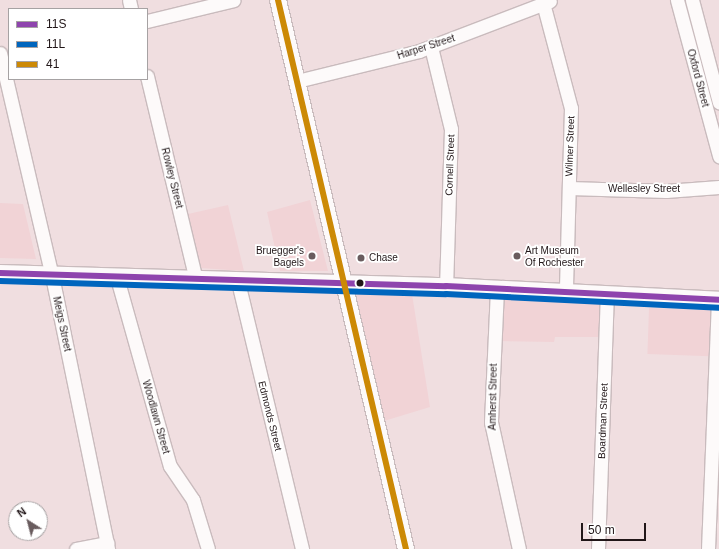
<!DOCTYPE html>
<html>
<head>
<meta charset="utf-8">
<style>
	body { margin:0 }
	#map { position:relative; width:719px; height:549px; overflow:hidden; background:#f0dee0; font-family:Arial,sans-serif }
	div>[style] { position:absolute }
	[style*='--x'] { left:calc(var(--x)*1px); top:calc(var(--y)*1px); width:calc(var(--w)*1px); rotate:calc(var(--a)*1deg) }
	.built>* { inset:0; background:#f1d3d6; transform-origin:0 0 }
	.roads { filter:drop-shadow(1px 0 #c9bbbd) drop-shadow(-1px 0 #c9bbbd) drop-shadow(0 1px #c9bbbd) drop-shadow(0 -1px #c9bbbd) }
	.minor>* { height:13px; margin:-6.5px; padding:0 6.5px; transform-origin:6.5px; border-radius:6.5px; background:#fdfafa }
	.major>* { height:16px; margin:-8px; padding:0 8px; transform-origin:8px; border-radius:8px; background:#fdfafa }
	.bus-1>* { height:6px; margin:-3px; padding:0 3px; transform-origin:3px; border-radius:3px; background:#8e44ad }
	.bus-2>* { height:6px; margin:-3px; padding:0 3px; transform-origin:3px; border-radius:3px; background:#0065bd }
	.bus-3>* { height:6px; margin:-3px; padding:0 3px; transform-origin:3px; border-radius:3px; background:#cc8905 }
	.dots>* { width:11px; height:11px; translate:-50% -50%; box-sizing:border-box; border:2px solid #fff; border-radius:50% }
	span { translate:-50% -50%; white-space:nowrap; text-align:center; line-height:1.15; -webkit-text-stroke:3.5px #fff; paint-order:stroke }
	.street-label { font-size:10px; color:#211618 }
	.poi-label { font-size:10px; color:#211618 }
	.right { translate:-100% -50%; text-align:right }
	.left { translate:0 -50%; text-align:left }
	.legend { position:absolute; left:8px; top:8px; width:140px; height:72px; box-sizing:border-box; background:#fff; border:1px solid #a6a2a3; margin:0; padding:5px 7px; list-style:none; font-size:12px; color:#211618 }
	.legend li { display:flex; align-items:center; gap:8px; height:20px }
	.legend b { width:20px; border:1px solid #a6a2a3 }
	.north { position:absolute; left:8px; top:501px; width:40px; height:40px; box-sizing:border-box; background:#fff; border:1px solid #a6a2a3; border-radius:50%; rotate:324deg; font-size:11px; font-weight:700; line-height:16px; text-align:center; color:#211618 }
	.north::after { content:''; display:block; margin:auto; width:14px; height:18px; background:#695c5e; clip-path:polygon(50% 0,100% 100%,50% 72%,0 100%) }
	.scale { position:absolute; left:581px; top:523px; width:65px; height:18px; box-sizing:border-box; border:2px solid #211618; border-top:0; padding-left:5px; font-size:12px; line-height:14px; white-space:nowrap; color:#211618; -webkit-text-stroke:3px #fff; paint-order:stroke }
</style>
</head>
<body>
<div id="map">
	<div class="built">
		<div style="clip-path:polygon(310px 200px,328px 271px,280px 271px,267px 212px)"></div>
		<div style="clip-path:polygon(0 203px,23px 204px,36px 259px,0 258px)"></div>
		<div style="clip-path:polygon(228px 205px,244px 271px,201px 268px,188px 214px)"></div>
		<div style="clip-path:polygon(352px 294px,412px 294px,430px 407px,384px 421px)"></div>
		<div style="clip-path:polygon(600px 299px,599px 337px,555px 337px,554px 342px,500px 341px,504px 300px)"></div>
		<div style="left:649px;top:308px;width:70px;height:46px;rotate:2deg"></div>
	</div>
	<div class="roads">
		<div class="minor">
			<div style="--x:129;--y:0;--w:9;--a:77"></div>
			<div style="--x:677;--y:0;--w:162;--a:74.9"></div>
			<div style="--x:692;--y:0;--w:106;--a:75.2"></div>
			<div style="--x:543;--y:3;--w:109;--a:75.1"></div>
			<div style="--x:571;--y:108;--w:184;--a:91.6"></div>
			<div style="--x:147;--y:21;--w:89;--a:-13.6"></div>
			<div style="--x:431;--y:47;--w:84;--a:76.3"></div>
			<div style="--x:451;--y:129;--w:157;--a:91.8"></div>
			<div style="--x:0;--y:53;--w:229;--a:76.9"></div>
			<div style="--x:52;--y:276;--w:279;--a:78.4"></div>
			<div style="--x:147;--y:76;--w:210;--a:76.5"></div>
			<div style="--x:297;--y:81;--w:126;--a:-13.8"></div>
			<div style="--x:419;--y:51;--w:140;--a:-20.9"></div>
			<div style="--x:569;--y:188;--w:97;--a:1.8"></div>
			<div style="--x:666;--y:191;--w:53;--a:-4.3"></div>
			<div style="--x:117;--y:278;--w:195;--a:74.3"></div>
			<div style="--x:170;--y:466;--w:41;--a:55.9"></div>
			<div style="--x:193;--y:500;--w:51;--a:73"></div>
			<div style="--x:238;--y:282;--w:275;--a:76.5"></div>
			<div style="--x:497;--y:289;--w:133;--a:92.6"></div>
			<div style="--x:491;--y:422;--w:130;--a:77.6"></div>
			<div style="--x:76;--y:549;--w:32;--a:-11"></div>
			<div style="--x:598;--y:549;--w:256;--a:-88"></div>
			<div style="--x:708;--y:549;--w:249;--a:-87.7"></div>
		</div>
		<div class="major">
			<div style="--x:278;--y:0;--w:564;--a:76.88"></div>
			<div style="--x:0;--y:273;--w:446;--a:1.7"></div>
			<div style="--x:446;--y:286;--w:273;--a:2.9"></div>
		</div>
	</div>
	<div class="bus-1">
		<div style="--x:0;--y:273;--w:446;--a:1.7"></div>
		<div style="--x:446;--y:286;--w:273;--a:2.9"></div>
	</div>
	<div class="bus-2">
		<div style="--x:0;--y:281;--w:446;--a:1.7"></div>
		<div style="--x:446;--y:294;--w:273;--a:2.9"></div>
	</div>
	<div class="bus-3">
		<div style="--x:278;--y:0;--w:564;--a:76.88"></div>
	</div>
	<div class="dots">
		<div style="left:312px;top:256px;background:#695c5e"></div>
		<div style="left:517px;top:256px;background:#695c5e"></div>
		<div style="left:361px;top:258px;background:#695c5e"></div>
		<div style="left:360px;top:283px;background:#211618"></div>
	</div>
	<div class="street-label">
		<span style="left:426px;top:47px;rotate:-18deg">Harper Street</span>
		<span style="left:698px;top:78px;rotate:75deg">Oxford Street</span>
		<span style="left:570px;top:146px;rotate:-88deg">Wilmer Street</span>
		<span style="left:450px;top:165px;rotate:-88deg">Cornell Street</span>
		<span style="left:172px;top:178px;rotate:76deg">Rowley Street</span>
		<span style="left:644px;top:189px">Wellesley Street</span>
		<span style="left:62px;top:324px;rotate:78deg">Meigs Street</span>
		<span style="left:493px;top:397px;rotate:-89deg">Amherst Street</span>
		<span style="left:270px;top:416px;rotate:76deg">Edmonds Street</span>
		<span style="left:156px;top:417px;rotate:74deg">Woodlawn Street</span>
		<span style="left:603px;top:421px;rotate:-88deg">Boardman Street</span>
	</div>
	<div class="poi-label">
		<span class="right" style="left:304px;top:256px">Bruegger's<br>Bagels</span>
		<span class="left" style="left:525px;top:256px">Art Museum<br>Of Rochester</span>
		<span class="left" style="left:369px;top:258px">Chase</span>
	</div>
	<ul class="legend">
	<li><b style="height:5px;background:#8e44ad"></b>11S</li>
	<li><b style="height:5px;background:#0065bd"></b>11L</li>
	<li><b style="height:5px;background:#cc8905"></b>41</li>
	</ul>
	<div class="north">N</div>
	<div class="scale">50 m</div>
</div>
</body>
</html>
